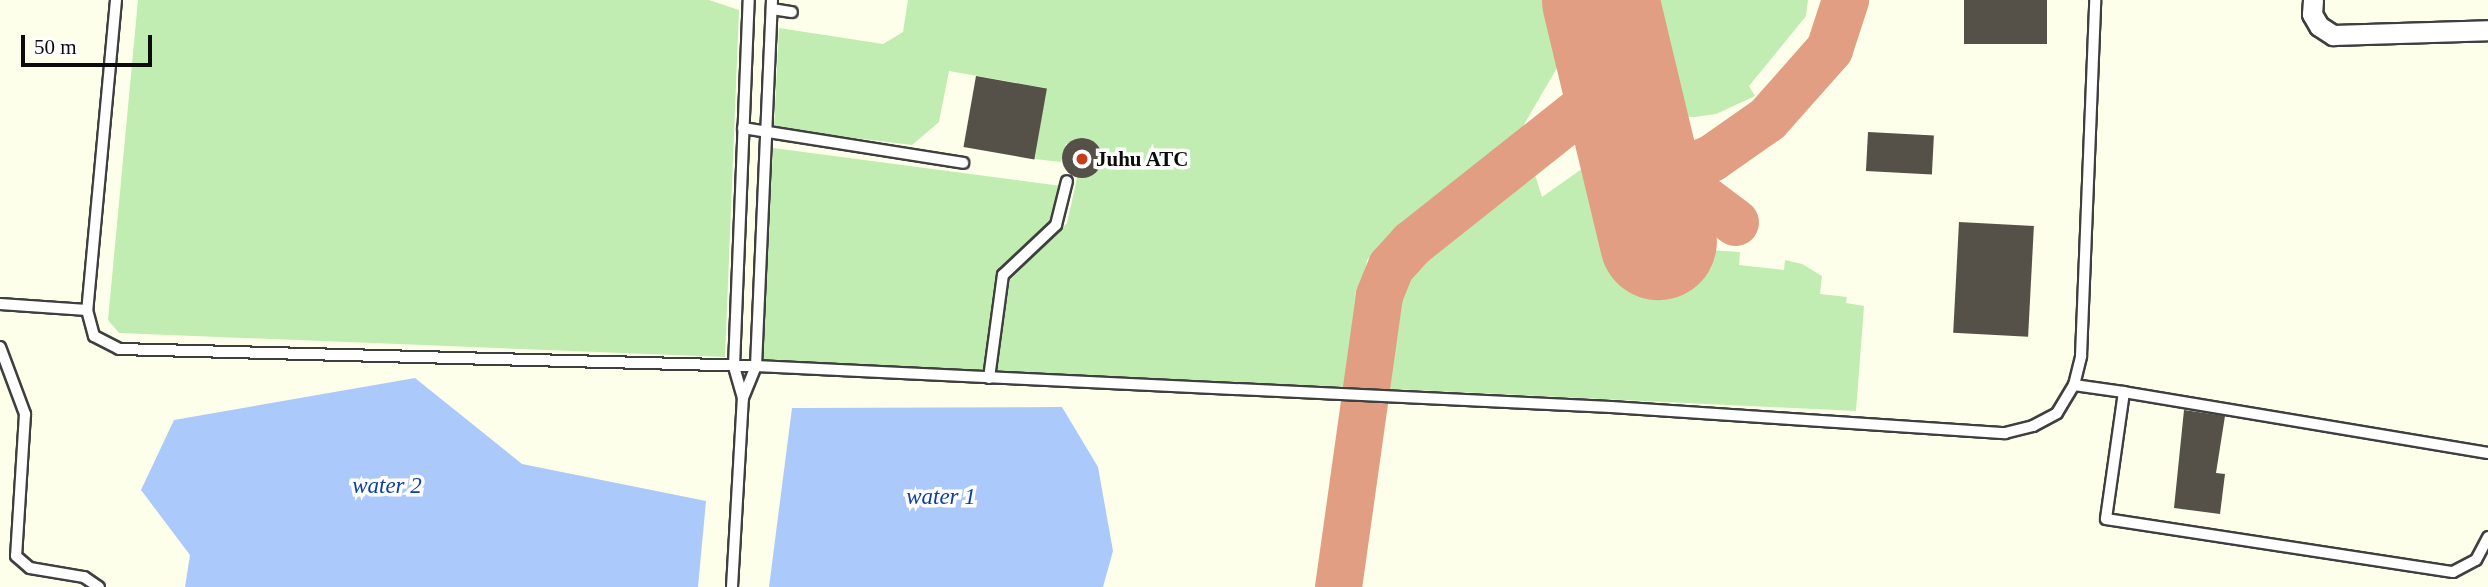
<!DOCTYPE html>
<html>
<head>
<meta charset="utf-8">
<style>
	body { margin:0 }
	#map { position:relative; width:2488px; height:587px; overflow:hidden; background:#feffeb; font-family:Georgia,serif }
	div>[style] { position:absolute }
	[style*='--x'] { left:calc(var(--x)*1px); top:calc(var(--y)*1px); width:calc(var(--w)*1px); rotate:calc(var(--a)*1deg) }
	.green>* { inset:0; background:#c1ecb2 }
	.water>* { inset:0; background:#abc9fb }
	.taxiway>* { height:47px; margin:-23.5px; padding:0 23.5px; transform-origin:23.5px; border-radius:23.5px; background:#e29e82 }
	.runway>* { height:117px; margin:-58.5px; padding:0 58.5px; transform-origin:58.5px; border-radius:58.5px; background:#e29e82 }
	.building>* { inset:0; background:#555048; transform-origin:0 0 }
	.round { border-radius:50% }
	.roads { filter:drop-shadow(2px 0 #3f3f3f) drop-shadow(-2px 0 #3f3f3f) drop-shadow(0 2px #3f3f3f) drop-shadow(0 -2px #3f3f3f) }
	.lane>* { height:10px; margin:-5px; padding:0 5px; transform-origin:5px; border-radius:5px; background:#fff }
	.street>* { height:19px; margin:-9.5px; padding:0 9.5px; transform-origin:9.5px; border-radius:9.5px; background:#fff }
	.dots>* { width:19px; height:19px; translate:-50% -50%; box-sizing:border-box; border:4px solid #fff; border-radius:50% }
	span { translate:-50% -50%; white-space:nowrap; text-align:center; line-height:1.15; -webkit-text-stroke:7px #fff; paint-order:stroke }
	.poi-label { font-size:21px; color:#0c0c0c; font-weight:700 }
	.left { translate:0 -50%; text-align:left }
	.water-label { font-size:23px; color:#0d3da6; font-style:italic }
	.scale { position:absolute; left:21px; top:35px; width:131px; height:32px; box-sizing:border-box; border:4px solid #0c0c0c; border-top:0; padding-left:9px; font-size:21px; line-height:24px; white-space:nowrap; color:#0c0c0c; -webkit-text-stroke:5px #fff; paint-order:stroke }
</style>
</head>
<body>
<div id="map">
	<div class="green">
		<div style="clip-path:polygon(138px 0,709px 0,739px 10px,725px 357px,119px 333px,108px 320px)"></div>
		<div style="clip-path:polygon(908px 0,1553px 0,1562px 50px,1557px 68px,1519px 133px,1384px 241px,1367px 260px,1348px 387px,996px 371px,1009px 281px,1067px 223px,1077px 178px,1092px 175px,1101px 164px,1099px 147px,1086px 138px,1066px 144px,1061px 162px,1035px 159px,1046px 88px,949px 71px,939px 122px,912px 145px,774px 128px,779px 28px,883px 44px,903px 32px)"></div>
		<div style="clip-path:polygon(1642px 0,1808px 0,1806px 16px,1749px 86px,1755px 96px,1716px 114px,1694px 117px,1678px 116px,1665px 106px)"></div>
		<div style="clip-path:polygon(773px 148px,1061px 186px,1055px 216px,997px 275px,983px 371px,763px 359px)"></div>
		<div style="clip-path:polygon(1596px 159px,1621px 266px,1692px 249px,1740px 252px,1739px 265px,1784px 270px,1785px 260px,1802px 264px,1822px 276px,1820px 294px,1847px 297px,1846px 303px,1864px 306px,1856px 411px,1372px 388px,1392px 282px,1415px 250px,1531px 162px,1542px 197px)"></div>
	</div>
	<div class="water">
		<div style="clip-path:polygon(415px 378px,522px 464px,706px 501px,698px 587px,185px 587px,190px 555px,141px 490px,174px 420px)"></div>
		<div style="clip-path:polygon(1062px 407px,1098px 467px,1113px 551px,1103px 587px,769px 587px,792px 408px)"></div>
	</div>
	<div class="taxiway">
		<div style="--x:1644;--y:184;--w:72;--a:-21.2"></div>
		<div style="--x:1711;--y:158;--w:68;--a:-34.9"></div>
		<div style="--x:1767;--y:119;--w:94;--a:-48.5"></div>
		<div style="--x:1829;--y:49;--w:52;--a:-71.9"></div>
		<div style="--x:1644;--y:184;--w:56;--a:11.3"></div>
		<div style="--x:1699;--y:195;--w:45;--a:36.9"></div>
		<div style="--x:1338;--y:587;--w:295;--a:-82"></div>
		<div style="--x:1379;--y:295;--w:31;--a:-68"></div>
		<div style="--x:1391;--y:266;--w:31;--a:-48"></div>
		<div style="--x:1412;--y:243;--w:264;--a:-38.4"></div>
	</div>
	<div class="runway">
		<div style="--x:1600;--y:0;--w:248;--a:76.5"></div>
	</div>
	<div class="building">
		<div style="left:1964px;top:0;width:83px;height:44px"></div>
		<div style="left:976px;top:76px;width:72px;height:72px;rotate:10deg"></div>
		<div style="left:1868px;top:132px;width:66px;height:39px;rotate:3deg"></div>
		<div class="round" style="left:1062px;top:138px;width:40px;height:40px"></div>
		<div style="left:1959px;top:222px;width:75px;height:111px;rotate:3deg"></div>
		<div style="clip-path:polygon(2184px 410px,2225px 416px,2216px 473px,2225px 474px,2220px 514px,2174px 508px)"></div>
	</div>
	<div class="roads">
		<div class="lane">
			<div style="--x:116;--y:0;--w:311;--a:95.3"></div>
			<div style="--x:87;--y:310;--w:27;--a:75"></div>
			<div style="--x:94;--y:336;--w:28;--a:27"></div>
			<div style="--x:119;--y:349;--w:637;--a:1.53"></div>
			<div style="--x:756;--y:366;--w:856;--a:2.75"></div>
			<div style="--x:1611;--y:407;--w:395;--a:3.8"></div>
			<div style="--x:2005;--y:433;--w:29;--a:-14"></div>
			<div style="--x:2033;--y:426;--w:27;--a:-28"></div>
			<div style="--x:2057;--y:413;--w:33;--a:-59"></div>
			<div style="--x:2074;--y:385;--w:30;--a:-76"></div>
			<div style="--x:2081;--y:356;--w:356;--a:-87.7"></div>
			<div style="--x:772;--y:9;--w:20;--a:9"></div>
			<div style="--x:743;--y:128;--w:223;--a:9"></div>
			<div style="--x:0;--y:304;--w:87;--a:3.9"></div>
			<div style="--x:0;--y:347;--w:72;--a:69.5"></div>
			<div style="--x:25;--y:414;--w:142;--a:93.6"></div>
			<div style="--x:16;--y:556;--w:18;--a:41"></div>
			<div style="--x:30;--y:568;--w:55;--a:9.5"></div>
			<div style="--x:84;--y:577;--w:18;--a:34"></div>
			<div style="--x:989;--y:378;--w:104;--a:-82.3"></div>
			<div style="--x:1003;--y:275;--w:73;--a:-43.3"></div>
			<div style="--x:1056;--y:225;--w:45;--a:-76"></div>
			<div style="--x:2074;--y:385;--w:50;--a:8"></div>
			<div style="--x:743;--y:398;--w:33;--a:-106"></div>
			<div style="--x:734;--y:366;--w:366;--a:-87.7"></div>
			<div style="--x:2488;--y:453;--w:369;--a:-170.5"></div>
			<div style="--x:2124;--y:392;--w:128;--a:98.1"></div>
			<div style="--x:2106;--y:519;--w:351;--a:8.7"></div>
			<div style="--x:2453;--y:572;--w:26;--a:-28"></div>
			<div style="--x:2476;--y:560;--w:26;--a:-62"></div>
			<div style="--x:732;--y:587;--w:189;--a:-86.7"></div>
			<div style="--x:743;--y:398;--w:35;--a:-68"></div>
			<div style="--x:756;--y:366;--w:366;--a:-87.5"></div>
		</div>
		<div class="street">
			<div style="--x:2313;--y:0;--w:14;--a:94"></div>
			<div style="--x:2312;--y:14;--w:14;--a:60"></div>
			<div style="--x:2319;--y:26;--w:17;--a:33"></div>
			<div style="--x:2333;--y:35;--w:155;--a:-1.8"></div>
		</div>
	</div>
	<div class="dots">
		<div style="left:1082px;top:159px;background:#c53d1a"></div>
	</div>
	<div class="poi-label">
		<span class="left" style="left:1096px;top:159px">Juhu ATC</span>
	</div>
	<div class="water-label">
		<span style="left:387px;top:486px">water 2</span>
		<span style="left:941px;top:497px">water 1</span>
	</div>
	<div class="scale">50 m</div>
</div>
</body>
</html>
